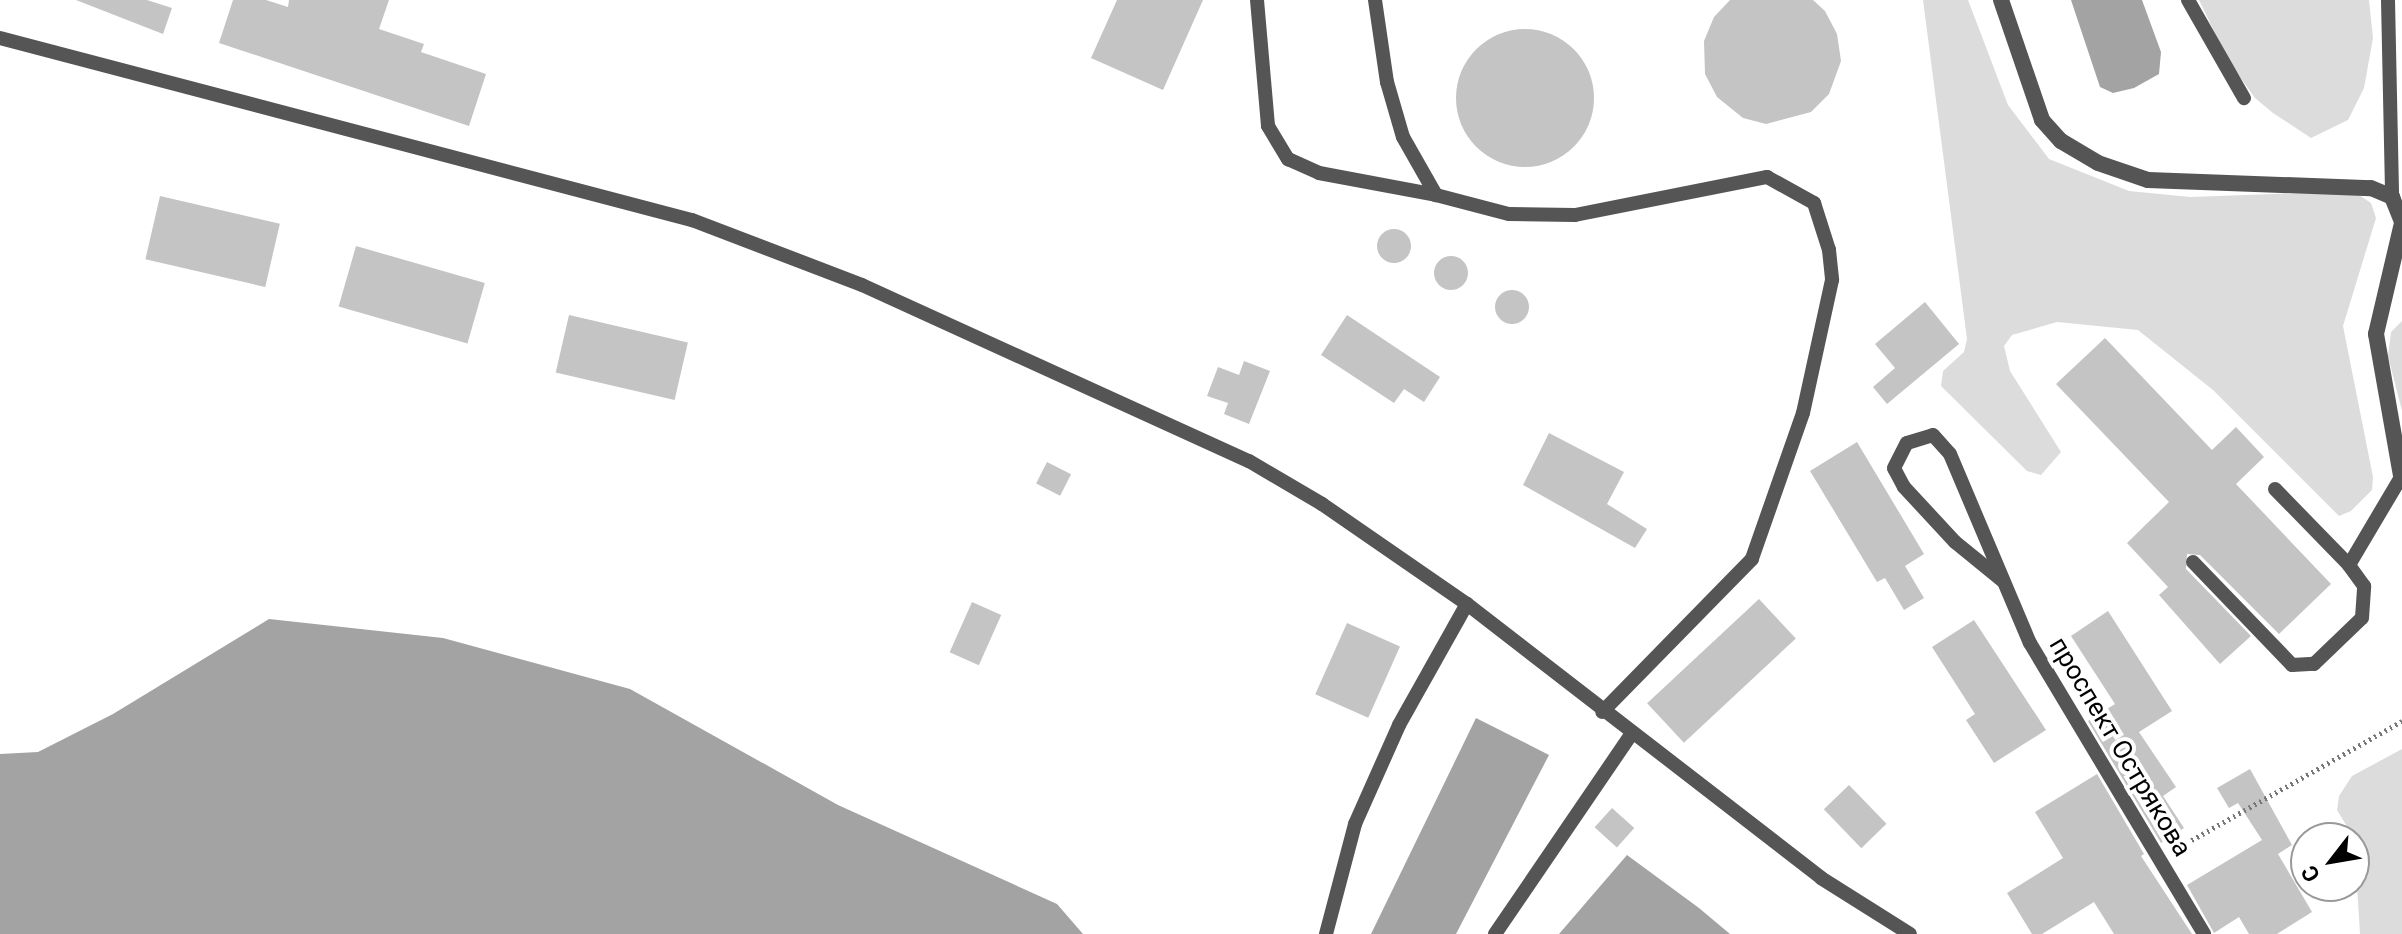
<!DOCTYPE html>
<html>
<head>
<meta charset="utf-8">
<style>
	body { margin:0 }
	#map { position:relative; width:2402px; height:934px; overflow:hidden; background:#fff; font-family:Roboto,sans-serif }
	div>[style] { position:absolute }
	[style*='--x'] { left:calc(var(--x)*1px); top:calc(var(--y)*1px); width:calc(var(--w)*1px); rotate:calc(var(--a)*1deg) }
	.green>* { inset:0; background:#dcdcdc }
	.water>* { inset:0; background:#a3a3a3 }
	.building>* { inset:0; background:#c4c4c4; transform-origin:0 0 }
	.round { border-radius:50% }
	.path>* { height:5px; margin-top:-2.5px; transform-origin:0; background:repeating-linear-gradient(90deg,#777 0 2px,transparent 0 6px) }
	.service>* { height:14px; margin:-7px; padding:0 7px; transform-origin:7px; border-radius:7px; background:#555 }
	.tertiary>* { height:16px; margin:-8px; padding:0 8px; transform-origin:8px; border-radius:8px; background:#555 }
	span { translate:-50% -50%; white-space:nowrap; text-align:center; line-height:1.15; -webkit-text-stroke:8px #fff; paint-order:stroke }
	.street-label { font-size:26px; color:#000 }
	.north { position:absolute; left:2290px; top:822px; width:80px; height:80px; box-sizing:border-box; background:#fff; border:2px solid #999; border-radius:50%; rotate:239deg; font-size:22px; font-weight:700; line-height:32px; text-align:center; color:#000 }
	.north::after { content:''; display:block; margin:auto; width:28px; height:36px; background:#000; clip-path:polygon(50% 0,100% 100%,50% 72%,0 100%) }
</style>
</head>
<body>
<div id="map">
	<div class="green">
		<div style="clip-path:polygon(1923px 0,1968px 0,2008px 105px,2049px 159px,2129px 191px,2190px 197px,2353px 191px,2371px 203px,2376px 218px,2343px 326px,2373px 477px,2372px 490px,2351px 511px,2339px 516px,2213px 390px,2138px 330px,2057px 322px,2012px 335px,2004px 346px,2010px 371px,2061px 452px,2041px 475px,2027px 471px,1941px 386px,1943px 371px,1964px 352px,1967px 339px)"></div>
		<div style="clip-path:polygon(2199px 0,2369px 0,2373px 38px,2364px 88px,2348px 120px,2311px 138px,2273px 113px,2255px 98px,2228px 60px)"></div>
		<div style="clip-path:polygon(2402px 321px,2402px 411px,2388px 356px,2391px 332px)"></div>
		<div style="clip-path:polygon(2402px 749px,2402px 934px,2360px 934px,2354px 838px,2337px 810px,2339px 796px,2352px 776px)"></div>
	</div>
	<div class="water">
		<div style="clip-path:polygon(2071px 0,2142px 0,2161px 52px,2159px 74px,2134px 88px,2113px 93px,2100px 87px)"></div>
		<div style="clip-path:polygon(269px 619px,443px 638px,630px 689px,838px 805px,1057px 904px,1083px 934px,0 934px,0 754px,38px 752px,113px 714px)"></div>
		<div style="clip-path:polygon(1476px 718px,1549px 755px,1456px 934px,1371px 934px)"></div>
		<div style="clip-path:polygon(1627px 855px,1699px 908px,1730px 934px,1559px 934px)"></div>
	</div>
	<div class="building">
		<div style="clip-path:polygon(76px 0,147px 0,172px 8px,163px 34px)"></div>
		<div style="clip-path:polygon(233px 0,266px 0,288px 7px,289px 0,389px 0,379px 29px,424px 44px,421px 52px,486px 74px,469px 126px,219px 43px)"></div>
		<div style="clip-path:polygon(1117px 0,1203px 0,1163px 90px,1091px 58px)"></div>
		<div style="clip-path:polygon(1730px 0,1813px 0,1825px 11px,1837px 34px,1841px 61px,1829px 94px,1811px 112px,1766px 124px,1743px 118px,1717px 97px,1705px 74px,1704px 41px,1714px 17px)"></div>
		<div class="round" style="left:1456px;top:29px;width:138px;height:138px"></div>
		<div style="left:160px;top:196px;width:123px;height:65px;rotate:13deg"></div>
		<div class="round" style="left:1377px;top:229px;width:34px;height:34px"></div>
		<div style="left:356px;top:246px;width:134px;height:63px;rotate:16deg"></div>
		<div class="round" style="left:1434px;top:256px;width:34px;height:34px"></div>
		<div class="round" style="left:1495px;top:290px;width:34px;height:34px"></div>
		<div style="clip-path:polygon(1925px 302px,1959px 344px,1887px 404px,1873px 387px,1895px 368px,1875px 344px)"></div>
		<div style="left:569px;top:315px;width:122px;height:59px;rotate:13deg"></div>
		<div style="clip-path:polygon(1347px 315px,1440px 377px,1424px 402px,1404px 389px,1394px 403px,1321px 355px)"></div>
		<div style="clip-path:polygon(2105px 338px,2212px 450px,2236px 427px,2264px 457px,2236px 484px,2331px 584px,2279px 634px,2200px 555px,2187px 554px,2186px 569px,2251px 636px,2220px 664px,2159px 595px,2168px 587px,2127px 543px,2169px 502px,2056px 384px)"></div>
		<div style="clip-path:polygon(1244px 361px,1270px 371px,1249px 424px,1224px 414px,1228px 403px,1207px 396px,1218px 367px,1239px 375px)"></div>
		<div style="clip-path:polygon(1549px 433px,1624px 472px,1607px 504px,1647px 529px,1635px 548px,1523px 485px)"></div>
		<div style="clip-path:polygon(1857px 442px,1924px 554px,1905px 566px,1924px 598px,1904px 610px,1885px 578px,1877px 582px,1810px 471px)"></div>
		<div style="left:1047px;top:462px;width:27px;height:24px;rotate:27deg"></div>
		<div style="left:1759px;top:599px;width:54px;height:153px;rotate:47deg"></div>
		<div style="left:972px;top:602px;width:32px;height:55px;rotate:24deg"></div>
		<div style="clip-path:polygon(2108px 611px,2172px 711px,2139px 732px,2176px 787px,2163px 796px,2184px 828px,2161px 843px,2088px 721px,2115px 704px,2071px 636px)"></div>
		<div style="clip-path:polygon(1974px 620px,2046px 730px,1994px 763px,1966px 720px,1975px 714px,1932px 647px)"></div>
		<div style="left:1347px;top:623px;width:58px;height:78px;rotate:24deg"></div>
		<div style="clip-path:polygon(2250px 769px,2292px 845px,2278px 854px,2312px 912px,2277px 934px,2249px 934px,2239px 917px,2214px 933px,2187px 885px,2262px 840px,2238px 803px,2229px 808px,2217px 788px)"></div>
		<div style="clip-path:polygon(2097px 774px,2144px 854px,2141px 856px,2192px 934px,2114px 934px,2094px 902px,2042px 934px,2032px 934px,2007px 893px,2063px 858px,2035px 812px)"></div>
		<div style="left:1849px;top:785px;width:54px;height:35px;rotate:46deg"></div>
		<div style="left:1612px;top:808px;width:30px;height:26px;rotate:42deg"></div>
	</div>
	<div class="path">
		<div style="--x:2176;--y:849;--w:260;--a:-29.5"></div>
	</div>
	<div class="service">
		<div style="--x:1257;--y:0;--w:126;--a:85"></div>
		<div style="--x:1268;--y:126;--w:39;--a:59"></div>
		<div style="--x:1288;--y:159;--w:34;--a:24"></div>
		<div style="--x:1319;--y:173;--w:119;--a:10.6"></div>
		<div style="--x:1375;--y:0;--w:83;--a:81.7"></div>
		<div style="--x:1387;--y:82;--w:57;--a:73.8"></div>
		<div style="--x:1403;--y:137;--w:67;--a:60.4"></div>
		<div style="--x:1436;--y:195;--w:75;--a:14.6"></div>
		<div style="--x:1509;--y:214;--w:66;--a:0.9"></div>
		<div style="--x:1575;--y:215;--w:196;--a:-11.2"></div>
		<div style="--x:1767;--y:177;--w:54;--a:29"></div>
		<div style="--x:1814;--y:203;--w:49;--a:72.3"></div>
		<div style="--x:1829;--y:250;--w:30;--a:84"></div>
		<div style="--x:1832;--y:280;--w:136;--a:102.3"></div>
		<div style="--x:1803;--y:413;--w:155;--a:109.3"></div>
		<div style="--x:1752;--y:559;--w:214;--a:134.4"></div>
		<div style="--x:2188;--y:0;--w:113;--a:60.3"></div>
		<div style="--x:2388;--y:0;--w:197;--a:88.8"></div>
		<div style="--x:0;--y:38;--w:716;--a:14.74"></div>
		<div style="--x:692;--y:220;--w:182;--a:20.9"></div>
		<div style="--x:862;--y:285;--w:425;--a:24.5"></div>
		<div style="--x:1249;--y:461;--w:85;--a:30.5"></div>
		<div style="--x:1322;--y:504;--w:176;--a:34.6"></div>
		<div style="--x:1467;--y:604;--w:448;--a:37.7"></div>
		<div style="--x:1821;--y:878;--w:105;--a:32.2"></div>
		<div style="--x:2275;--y:489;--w:106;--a:45.8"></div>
		<div style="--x:2349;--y:565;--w:102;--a:-59.4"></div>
		<div style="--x:2193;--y:562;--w:143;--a:46.1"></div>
		<div style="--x:2292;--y:665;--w:22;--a:-3"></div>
		<div style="--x:2314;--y:664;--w:66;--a:-43.8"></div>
		<div style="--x:2362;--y:618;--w:32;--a:-86"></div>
		<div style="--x:2364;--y:586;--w:26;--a:-126"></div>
		<div style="--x:2003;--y:581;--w:62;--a:-140.9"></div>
		<div style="--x:1955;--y:542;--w:75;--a:-132.8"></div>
		<div style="--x:1904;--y:487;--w:21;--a:-118"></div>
		<div style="--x:1894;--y:468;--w:28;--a:-63"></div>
		<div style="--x:1907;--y:443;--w:27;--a:-17"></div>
		<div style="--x:1933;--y:435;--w:25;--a:48"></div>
		<div style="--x:1950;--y:454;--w:205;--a:67.1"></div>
		<div style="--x:2030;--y:643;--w:339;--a:59.1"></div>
		<div style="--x:1326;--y:934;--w:114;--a:-75.2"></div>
		<div style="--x:1355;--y:824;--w:108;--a:-66"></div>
		<div style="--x:1399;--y:725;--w:139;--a:-60.7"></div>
		<div style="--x:1495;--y:934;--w:243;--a:-55.7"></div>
	</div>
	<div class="tertiary">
		<div style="--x:2001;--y:0;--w:127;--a:71.1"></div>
		<div style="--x:2042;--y:120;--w:28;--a:48"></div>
		<div style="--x:2061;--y:141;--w:43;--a:30.7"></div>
		<div style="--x:2098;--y:163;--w:53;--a:18.8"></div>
		<div style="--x:2148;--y:180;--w:223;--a:2.1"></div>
		<div style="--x:2371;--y:188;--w:23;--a:23"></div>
		<div style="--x:2392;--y:197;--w:27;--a:68"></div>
		<div style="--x:2402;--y:223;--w:114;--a:103.2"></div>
		<div style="--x:2376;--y:334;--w:150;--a:80"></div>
	</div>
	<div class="street-label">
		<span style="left:2120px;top:747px;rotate:59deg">проспект Острякова</span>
	</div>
	<div class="north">С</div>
</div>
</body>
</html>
